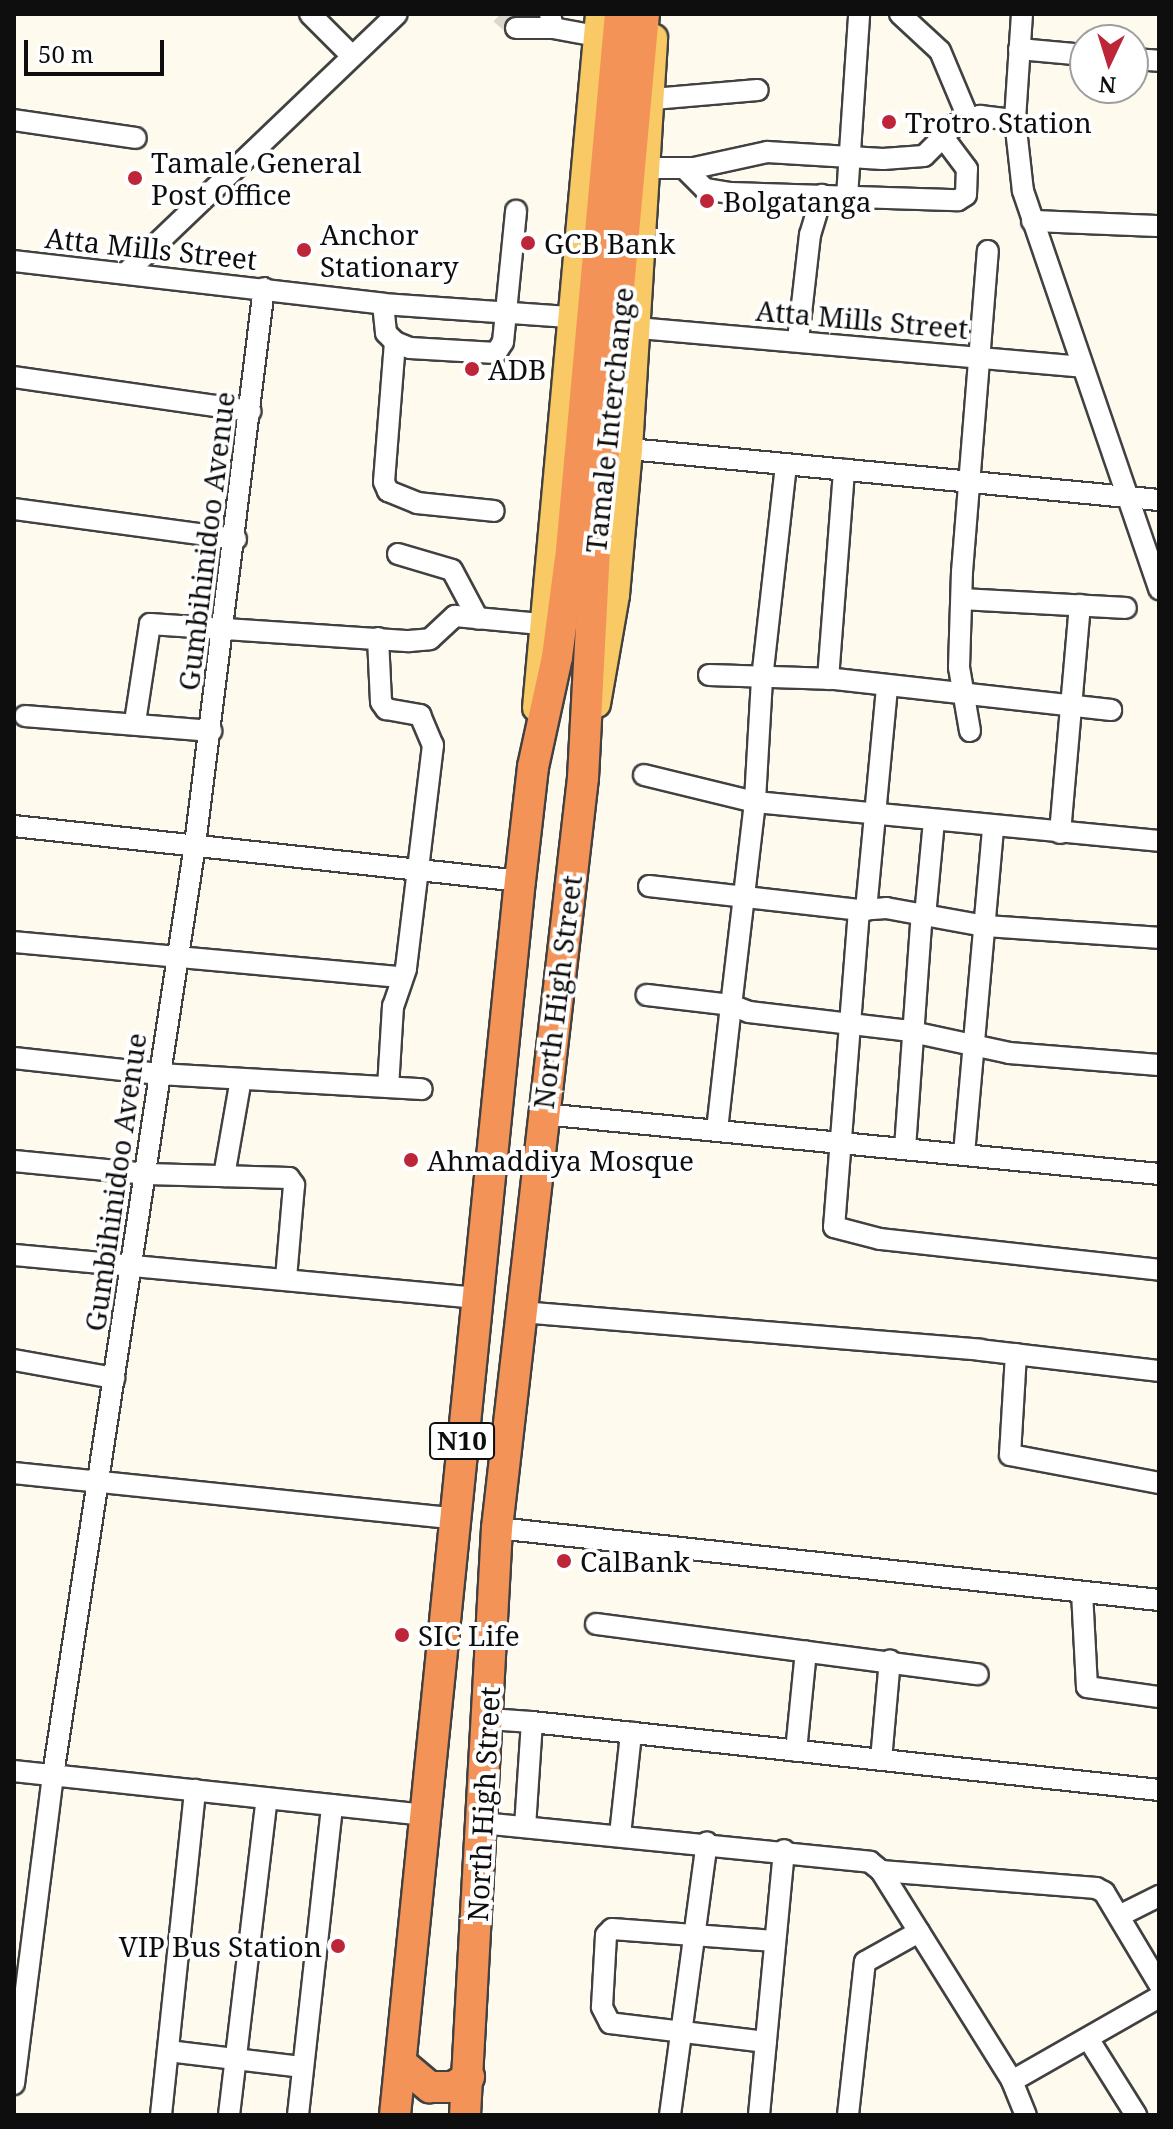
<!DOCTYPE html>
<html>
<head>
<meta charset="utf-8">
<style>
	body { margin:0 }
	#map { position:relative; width:1173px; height:2129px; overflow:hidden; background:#fffaee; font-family:"Noto Serif",serif }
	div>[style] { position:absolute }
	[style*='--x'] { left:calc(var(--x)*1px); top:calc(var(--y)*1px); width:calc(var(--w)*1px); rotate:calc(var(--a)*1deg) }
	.minor-tunnel>* { height:20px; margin-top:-10px; transform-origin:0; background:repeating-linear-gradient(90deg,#dbd7cc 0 20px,transparent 0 30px) }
	.roads { filter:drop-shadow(2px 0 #414141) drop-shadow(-2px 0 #414141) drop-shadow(0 2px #414141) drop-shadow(0 -2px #414141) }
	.minor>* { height:20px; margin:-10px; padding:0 10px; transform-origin:10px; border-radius:10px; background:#fff }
	.major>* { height:26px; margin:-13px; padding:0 13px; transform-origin:13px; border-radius:13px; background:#f8c965 }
	.highway>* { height:30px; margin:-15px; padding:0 15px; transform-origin:15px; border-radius:15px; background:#f49357 }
	.dots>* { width:22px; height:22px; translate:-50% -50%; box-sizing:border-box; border:4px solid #fff; border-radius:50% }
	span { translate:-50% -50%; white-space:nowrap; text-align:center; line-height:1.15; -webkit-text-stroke:8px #fff; paint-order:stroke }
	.shield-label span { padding:2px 6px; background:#fff; border:2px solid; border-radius:6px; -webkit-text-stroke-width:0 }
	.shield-label { font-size:26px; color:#0e0e0e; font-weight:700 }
	.poi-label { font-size:28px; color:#0e0e0e }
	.left { translate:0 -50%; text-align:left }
	.right { translate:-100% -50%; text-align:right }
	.street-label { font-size:28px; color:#0e0e0e }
	.frame { position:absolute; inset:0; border:16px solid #0e0e0e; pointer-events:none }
	.north { position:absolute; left:1069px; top:24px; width:80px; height:80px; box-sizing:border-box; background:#fff; border:2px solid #9f9f9f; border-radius:50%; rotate:184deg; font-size:22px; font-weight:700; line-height:32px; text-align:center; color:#0e0e0e }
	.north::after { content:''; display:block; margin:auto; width:28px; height:36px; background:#bd2638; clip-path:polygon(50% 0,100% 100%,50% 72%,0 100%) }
	.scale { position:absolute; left:24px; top:40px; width:140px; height:36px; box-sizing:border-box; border:4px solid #0e0e0e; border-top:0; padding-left:10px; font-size:24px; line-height:28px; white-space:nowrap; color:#0e0e0e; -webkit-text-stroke:6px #fff; paint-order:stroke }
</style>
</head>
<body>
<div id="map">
	<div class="minor-tunnel">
		<div style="--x:500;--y:14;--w:21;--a:41"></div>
	</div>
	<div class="roads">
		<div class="minor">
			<div style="--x:310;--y:14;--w:58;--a:45"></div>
			<div style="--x:550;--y:14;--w:14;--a:78"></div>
			<div style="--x:553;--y:28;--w:44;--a:10.5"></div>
			<div style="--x:900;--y:14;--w:54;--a:42.8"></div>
			<div style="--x:940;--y:51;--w:75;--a:67.2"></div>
			<div style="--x:1022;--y:14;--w:106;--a:93.8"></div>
			<div style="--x:1015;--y:120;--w:71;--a:83.6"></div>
			<div style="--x:1023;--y:191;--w:421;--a:71.1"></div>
			<div style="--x:516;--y:28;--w:37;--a:0"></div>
			<div style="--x:1019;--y:49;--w:66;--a:5.2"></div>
			<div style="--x:1133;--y:59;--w:26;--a:4"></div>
			<div style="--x:653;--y:99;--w:105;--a:-4.9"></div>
			<div style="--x:14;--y:120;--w:123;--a:8.4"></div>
			<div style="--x:650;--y:168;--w:44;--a:0"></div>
			<div style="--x:694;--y:168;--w:75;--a:-12.4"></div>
			<div style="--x:767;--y:152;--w:116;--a:3.5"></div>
			<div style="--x:883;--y:159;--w:41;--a:-4.2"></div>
			<div style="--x:924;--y:156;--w:44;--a:-45"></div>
			<div style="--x:955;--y:125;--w:27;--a:-20"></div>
			<div style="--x:980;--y:116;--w:35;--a:7"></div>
			<div style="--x:685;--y:169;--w:28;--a:45"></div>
			<div style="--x:705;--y:189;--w:26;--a:9"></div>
			<div style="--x:731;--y:193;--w:227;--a:1.8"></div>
			<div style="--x:958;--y:200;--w:9;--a:-32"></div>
			<div style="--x:966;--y:195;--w:26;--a:-88"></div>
			<div style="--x:967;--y:169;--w:39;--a:-127"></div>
			<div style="--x:847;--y:197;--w:183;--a:-86.2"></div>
			<div style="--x:1032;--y:221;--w:127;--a:2.3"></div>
			<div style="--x:14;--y:261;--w:371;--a:6.6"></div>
			<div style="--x:383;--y:304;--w:186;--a:4"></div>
			<div style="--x:127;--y:272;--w:373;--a:-43.7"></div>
			<div style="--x:383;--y:304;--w:29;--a:84"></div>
			<div style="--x:386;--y:333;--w:13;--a:45"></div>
			<div style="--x:395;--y:342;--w:16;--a:22"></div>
			<div style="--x:410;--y:348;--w:86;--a:3.3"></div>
			<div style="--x:496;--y:353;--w:13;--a:-58"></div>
			<div style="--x:503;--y:342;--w:132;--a:-84.3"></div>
			<div style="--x:638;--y:328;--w:445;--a:5"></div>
			<div style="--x:798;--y:340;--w:106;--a:-83.5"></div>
			<div style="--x:810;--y:235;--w:42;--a:-73.3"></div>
			<div style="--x:395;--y:342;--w:140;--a:94.5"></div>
			<div style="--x:384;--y:482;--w:10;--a:66"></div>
			<div style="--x:388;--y:491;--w:31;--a:22"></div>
			<div style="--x:417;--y:503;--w:77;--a:5.9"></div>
			<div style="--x:14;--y:377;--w:239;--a:8.2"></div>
			<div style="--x:629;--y:449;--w:532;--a:5.5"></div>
			<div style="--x:786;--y:465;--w:215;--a:96.4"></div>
			<div style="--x:762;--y:679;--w:123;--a:93.3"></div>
			<div style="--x:755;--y:802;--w:406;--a:5.5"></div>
			<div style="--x:14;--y:509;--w:224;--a:7.7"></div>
			<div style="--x:398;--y:554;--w:56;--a:16.5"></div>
			<div style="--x:452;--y:570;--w:55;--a:62"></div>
			<div style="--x:962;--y:599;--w:164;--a:3.1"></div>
			<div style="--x:378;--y:638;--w:64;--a:87.3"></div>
			<div style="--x:381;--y:702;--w:9;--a:54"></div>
			<div style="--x:386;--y:709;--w:35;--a:10"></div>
			<div style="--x:420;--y:715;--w:33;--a:67"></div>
			<div style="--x:433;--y:745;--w:226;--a:96.9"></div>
			<div style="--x:406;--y:969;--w:39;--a:109"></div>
			<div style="--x:393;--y:1006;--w:81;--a:93.5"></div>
			<div style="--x:709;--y:675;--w:126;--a:1.8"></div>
			<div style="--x:835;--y:679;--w:278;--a:6.4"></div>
			<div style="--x:828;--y:679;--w:210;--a:-85.6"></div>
			<div style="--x:25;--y:716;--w:187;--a:4.6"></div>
			<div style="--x:135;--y:722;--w:99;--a:-81.3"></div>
			<div style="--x:150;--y:624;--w:260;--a:3.8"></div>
			<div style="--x:409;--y:641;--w:21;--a:-5"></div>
			<div style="--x:430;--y:639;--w:34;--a:-43"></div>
			<div style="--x:455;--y:616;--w:86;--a:5.3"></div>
			<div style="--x:970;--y:731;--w:65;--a:-99.8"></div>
			<div style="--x:959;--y:667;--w:95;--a:-88.2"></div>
			<div style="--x:962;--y:572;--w:322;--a:-85.4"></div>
			<div style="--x:644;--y:775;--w:114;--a:13.7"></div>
			<div style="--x:755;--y:802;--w:204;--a:96.7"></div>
			<div style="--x:731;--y:1005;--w:85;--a:-173.2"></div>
			<div style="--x:14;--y:826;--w:509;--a:6.2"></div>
			<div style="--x:1060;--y:833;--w:229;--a:-85"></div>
			<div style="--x:649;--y:886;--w:211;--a:6.5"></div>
			<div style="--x:859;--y:910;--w:27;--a:-4"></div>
			<div style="--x:886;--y:908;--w:101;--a:10.3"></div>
			<div style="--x:985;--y:926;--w:174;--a:3.9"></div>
			<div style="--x:859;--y:910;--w:318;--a:94.5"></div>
			<div style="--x:834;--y:1227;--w:48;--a:14.6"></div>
			<div style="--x:880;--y:1239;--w:281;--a:6.3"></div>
			<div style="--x:866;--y:910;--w:225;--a:-84.6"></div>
			<div style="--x:925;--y:916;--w:95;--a:-84.6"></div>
			<div style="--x:14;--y:942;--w:389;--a:5.2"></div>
			<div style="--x:14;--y:1058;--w:146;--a:6.3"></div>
			<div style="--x:159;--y:1074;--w:263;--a:3.3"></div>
			<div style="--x:543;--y:1114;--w:619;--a:5.56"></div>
			<div style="--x:717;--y:1130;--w:126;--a:-83.6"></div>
			<div style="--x:731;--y:1005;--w:19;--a:21"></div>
			<div style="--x:749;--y:1012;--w:155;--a:6.7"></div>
			<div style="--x:903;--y:1030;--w:108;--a:12.2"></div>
			<div style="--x:1009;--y:1053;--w:150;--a:4.6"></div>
			<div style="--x:905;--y:1148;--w:236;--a:-85.9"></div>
			<div style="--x:964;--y:1154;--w:329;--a:-84.9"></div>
			<div style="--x:14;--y:1161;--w:134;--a:5.6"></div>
			<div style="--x:147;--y:1174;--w:142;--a:1.6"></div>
			<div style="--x:289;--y:1178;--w:9;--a:54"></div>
			<div style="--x:294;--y:1185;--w:94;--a:94.9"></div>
			<div style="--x:224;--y:1176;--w:98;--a:-80.1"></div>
			<div style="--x:14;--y:1255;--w:466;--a:5.3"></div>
			<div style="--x:522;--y:1312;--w:460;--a:4.7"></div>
			<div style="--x:980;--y:1350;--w:180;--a:6.7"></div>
			<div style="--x:1016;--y:1354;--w:101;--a:93.4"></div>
			<div style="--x:1010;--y:1455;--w:152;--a:10.6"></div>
			<div style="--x:14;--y:1360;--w:102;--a:10.2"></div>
			<div style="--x:14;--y:1473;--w:440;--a:5.9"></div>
			<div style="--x:497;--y:1528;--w:666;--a:6.21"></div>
			<div style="--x:1082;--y:1592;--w:95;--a:87"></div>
			<div style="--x:1087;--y:1687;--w:73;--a:7.9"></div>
			<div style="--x:596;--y:1624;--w:385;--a:7.5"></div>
			<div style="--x:488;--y:1719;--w:44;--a:3.9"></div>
			<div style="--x:796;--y:1751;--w:100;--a:-84.3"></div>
			<div style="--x:881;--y:1760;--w:100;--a:-84.9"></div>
			<div style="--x:14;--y:1771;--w:413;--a:6.1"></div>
			<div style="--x:482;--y:1823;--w:390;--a:5.7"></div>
			<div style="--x:870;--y:1862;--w:14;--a:39"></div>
			<div style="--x:881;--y:1871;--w:248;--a:58"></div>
			<div style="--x:1012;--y:2081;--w:37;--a:68"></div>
			<div style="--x:525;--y:1827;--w:105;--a:-86.2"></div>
			<div style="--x:532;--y:1722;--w:631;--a:6.19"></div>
			<div style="--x:620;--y:1835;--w:103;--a:-83.8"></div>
			<div style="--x:881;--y:1871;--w:216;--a:4.5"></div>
			<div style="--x:1096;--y:1888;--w:9;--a:27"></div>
			<div style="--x:1104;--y:1892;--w:107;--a:59.1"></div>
			<div style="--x:1119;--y:1916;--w:45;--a:-26.6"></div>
			<div style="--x:1089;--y:2040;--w:89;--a:57.9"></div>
			<div style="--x:766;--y:2042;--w:157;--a:-173.1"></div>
			<div style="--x:610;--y:2023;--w:18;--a:-117"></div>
			<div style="--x:602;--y:2007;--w:72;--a:-86.8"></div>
			<div style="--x:606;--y:1935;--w:8;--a:-45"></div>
			<div style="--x:612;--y:1929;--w:163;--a:4.2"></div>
			<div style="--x:168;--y:2051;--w:136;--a:6.8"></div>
			<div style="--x:1012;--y:2081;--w:169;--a:-29.7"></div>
			<div style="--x:14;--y:2084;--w:311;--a:-82.8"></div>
			<div style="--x:53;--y:1775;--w:941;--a:-81.32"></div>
			<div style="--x:195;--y:845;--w:561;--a:-82.94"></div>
			<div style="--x:161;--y:2115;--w:327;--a:-84"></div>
			<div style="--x:229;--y:2115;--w:319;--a:-83.2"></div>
			<div style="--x:298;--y:2115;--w:312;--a:-83.7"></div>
			<div style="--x:670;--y:2115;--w:275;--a:-82.3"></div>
			<div style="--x:759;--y:2115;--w:266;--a:-84.6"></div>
			<div style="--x:848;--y:2115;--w:154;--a:-83.7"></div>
			<div style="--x:865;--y:1962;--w:62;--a:-29.1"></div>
		</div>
		<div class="major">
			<div style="--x:597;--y:704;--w:111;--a:-80.1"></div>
			<div style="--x:616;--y:595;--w:147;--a:-84.9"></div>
			<div style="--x:629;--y:449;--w:412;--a:-86.5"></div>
			<div style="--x:536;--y:708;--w:697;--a:-84.81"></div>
		</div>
		<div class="highway">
			<div style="--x:401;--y:2063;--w:38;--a:40"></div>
			<div style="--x:430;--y:2087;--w:23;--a:0"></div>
			<div style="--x:453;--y:2087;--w:19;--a:-32"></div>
			<div style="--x:395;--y:2115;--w:1240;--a:-84.22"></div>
			<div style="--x:520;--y:881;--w:115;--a:-83.5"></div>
			<div style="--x:533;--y:767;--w:113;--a:-77.7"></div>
			<div style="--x:557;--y:657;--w:108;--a:-82.5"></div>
			<div style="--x:571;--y:550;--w:538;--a:-84.78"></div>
			<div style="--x:465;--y:2115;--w:588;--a:-86.88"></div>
			<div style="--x:497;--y:1528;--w:755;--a:-83.46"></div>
			<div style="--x:583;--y:778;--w:228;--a:-87"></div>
			<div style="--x:595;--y:550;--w:538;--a:-84.78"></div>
		</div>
	</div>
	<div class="dots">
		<div style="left:889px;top:122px;background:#bd2638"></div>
		<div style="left:135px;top:178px;background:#bd2638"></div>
		<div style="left:707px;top:201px;background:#bd2638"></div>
		<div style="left:528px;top:243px;background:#bd2638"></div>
		<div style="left:304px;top:250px;background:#bd2638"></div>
		<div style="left:472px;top:369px;background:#bd2638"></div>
		<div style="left:411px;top:1160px;background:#bd2638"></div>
		<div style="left:564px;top:1561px;background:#bd2638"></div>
		<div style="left:402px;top:1635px;background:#bd2638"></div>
		<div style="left:338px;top:1946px;background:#bd2638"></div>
	</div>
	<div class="shield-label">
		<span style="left:462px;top:1441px">N10</span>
	</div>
	<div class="poi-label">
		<span class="left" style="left:905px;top:122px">Trotro Station</span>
		<span class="left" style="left:151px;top:178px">Tamale General<br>Post Office</span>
		<span class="left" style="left:723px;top:201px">Bolgatanga</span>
		<span class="left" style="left:320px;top:250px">Anchor<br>Stationary</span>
		<span class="left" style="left:544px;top:243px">GCB Bank</span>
		<span class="left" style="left:488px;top:369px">ADB</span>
		<span class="left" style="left:427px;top:1160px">Ahmaddiya Mosque</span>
		<span class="left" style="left:580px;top:1561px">CalBank</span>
		<span class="left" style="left:418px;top:1635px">SIC Life</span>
		<span class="right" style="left:322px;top:1946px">VIP Bus Station</span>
	</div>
	<div class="street-label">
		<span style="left:151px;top:248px;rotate:6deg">Atta Mills Street</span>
		<span style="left:862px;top:319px;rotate:5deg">Atta Mills Street</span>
		<span style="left:609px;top:420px;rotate:-84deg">Tamale Interchange</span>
		<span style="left:206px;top:541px;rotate:-83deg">Gumbihinidoo Avenue</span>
		<span style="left:557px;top:992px;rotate:-83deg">North High Street</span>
		<span style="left:115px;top:1182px;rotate:-82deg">Gumbihinidoo Avenue</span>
		<span style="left:483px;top:1804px;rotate:-87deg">North High Street</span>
	</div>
	<div class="frame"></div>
	<div class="north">N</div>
	<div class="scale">50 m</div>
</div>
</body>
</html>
